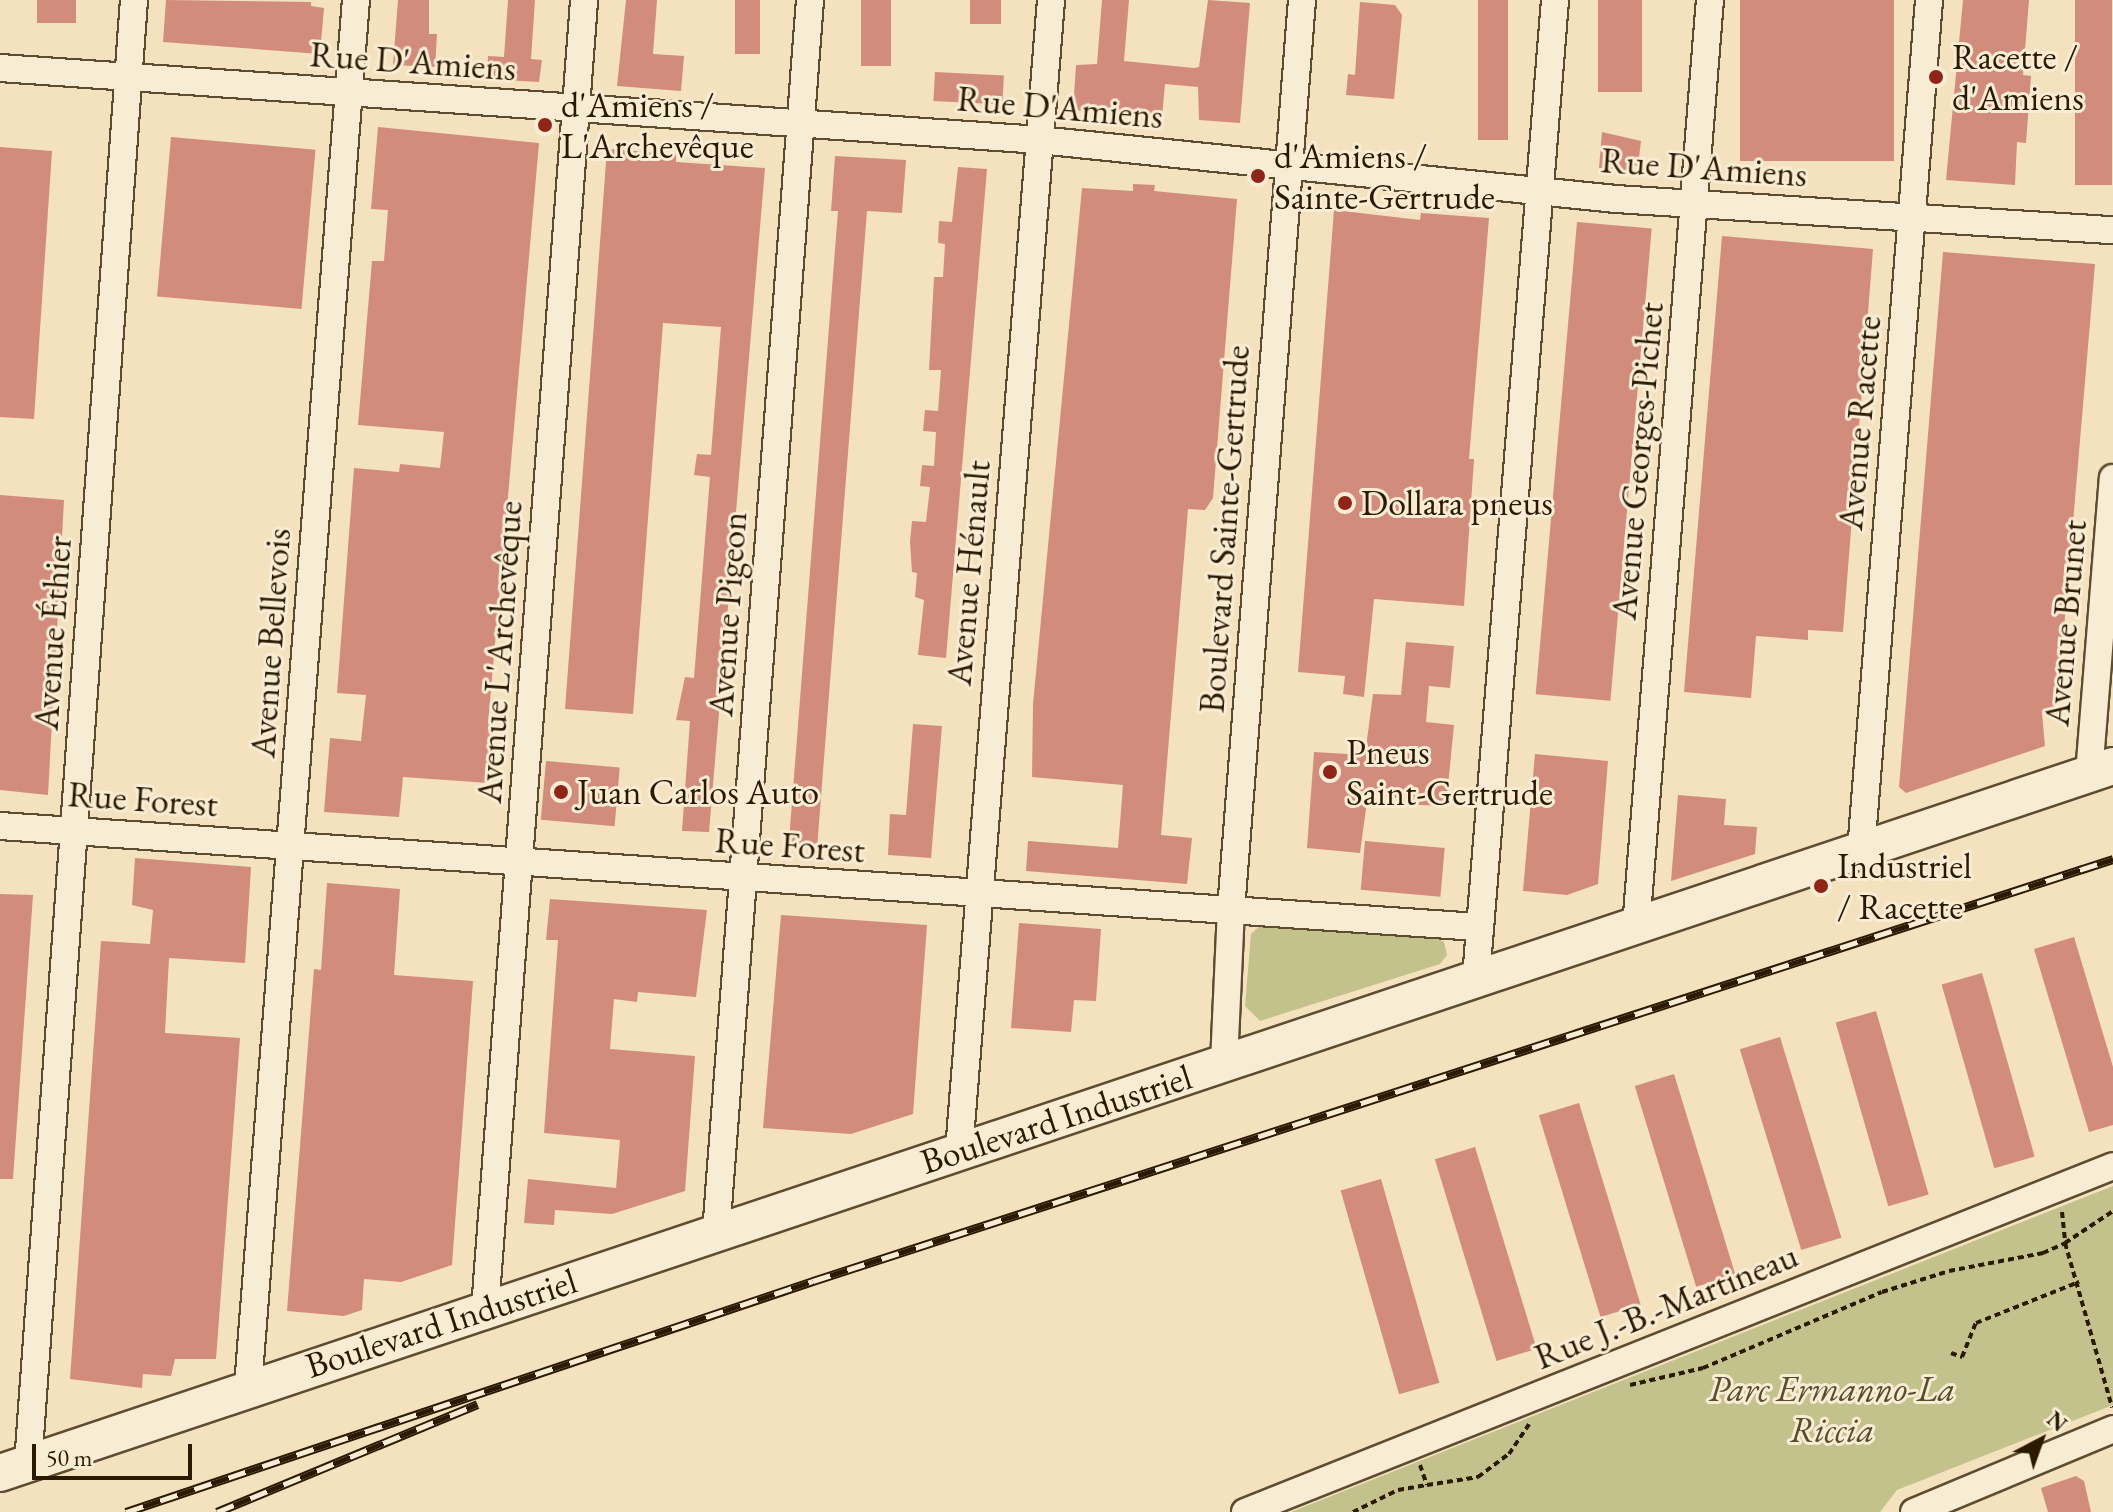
<!DOCTYPE html>
<html>
<head>
<meta charset="utf-8">
<style>
	body { margin:0 }
	#map { position:relative; width:2113px; height:1512px; overflow:hidden; background:#f4e2be; font-family:"EB Garamond",serif }
	div>[style] { position:absolute }
	[style*='--x'] { left:calc(var(--x)*1px); top:calc(var(--y)*1px); width:calc(var(--w)*1px); rotate:calc(var(--a)*1deg) }
	.green>* { inset:0; background:#c3c18c }
	.building>* { inset:0; background:#d28c7c; transform-origin:0 0 }
	.path>* { height:4px; margin-top:-2px; transform-origin:0; background:repeating-linear-gradient(90deg,#2b1a01 0 6px,transparent 0 10px) }
	.roads { filter:drop-shadow(2px 0 #5d4c30) drop-shadow(-2px 0 #5d4c30) drop-shadow(0 2px #5d4c30) drop-shadow(0 -2px #5d4c30) }
	.street>* { height:26px; margin:-13px; padding:0 13px; transform-origin:13px; border-radius:13px; background:#f8ecd5 }
	.secondary>* { height:36px; margin:-18px; padding:0 18px; transform-origin:18px; border-radius:18px; background:#f8ecd5 }
	.rail>* { height:9px; margin-top:-4.5px; transform-origin:0; background:repeating-linear-gradient(90deg,#f8ecd5 0 18px,#2b1a01 0 36px); box-sizing:border-box; border-block:2px solid #2b1a01 }
	.dots>* { width:22px; height:22px; translate:-50% -50%; box-sizing:border-box; border:4px solid #f8ecd5; border-radius:50% }
	span { translate:-50% -50%; white-space:nowrap; text-align:center; line-height:1.15; -webkit-text-stroke:6px #f8ecd5; paint-order:stroke }
	.poi-label { font-size:36px; color:#2b1a01 }
	.left { translate:0 -50%; text-align:left }
	.street-label { font-size:36px; color:#2b1a01 }
	.park-label { font-size:36px; color:#594c2b; font-style:italic }
	.north { position:absolute; left:2001px; top:1400px; width:80px; height:80px; -webkit-text-stroke:6px #f8ecd5; paint-order:stroke; rotate:41deg; font-size:22px; font-weight:700; line-height:32px; text-align:center; color:#2b1a01 }
	.north::after { content:''; display:block; margin:auto; width:28px; height:36px; background:#2b1a01; clip-path:polygon(50% 0,100% 100%,50% 72%,0 100%) }
	.scale { position:absolute; left:32px; top:1444px; width:160px; height:36px; box-sizing:border-box; border:4px solid #2b1a01; border-top:0; padding-left:10px; font-size:24px; line-height:28px; white-space:nowrap; color:#2b1a01; -webkit-text-stroke:6px #f8ecd5; paint-order:stroke }
</style>
</head>
<body>
<div id="map">
	<div class="green">
		<div style="clip-path:polygon(1263px 923px,1434px 937px,1444px 942px,1447px 955px,1440px 964px,1260px 1021px,1245px 1006px,1251px 934px)"></div>
		<div style="clip-path:polygon(2113px 1186px,2113px 1405px,1897px 1490px,1880px 1512px,1291px 1512px)"></div>
	</div>
	<div class="building">
		<div style="left:37px;top:0;width:39px;height:23px"></div>
		<div style="clip-path:polygon(166px 0,311px 2px,311px 6px,324px 8px,320px 54px,163px 42px)"></div>
		<div style="clip-path:polygon(398px 0,429px 0,429px 34px,437px 34px,435px 67px,393px 65px)"></div>
		<div style="clip-path:polygon(508px 0,535px 0,531px 59px,542px 60px,539px 82px,487px 79px,488px 56px,504px 57px)"></div>
		<div style="clip-path:polygon(626px 0,657px 0,653px 54px,684px 56px,681px 91px,617px 86px)"></div>
		<div style="left:735px;top:0;width:25px;height:54px"></div>
		<div style="left:861px;top:0;width:30px;height:66px"></div>
		<div style="left:970px;top:0;width:31px;height:24px"></div>
		<div style="clip-path:polygon(1102px 0,1129px 0,1124px 61px,1194px 68px,1199px 67px,1208px 0,1250px 3px,1240px 123px,1199px 120px,1198px 87px,1165px 84px,1162px 117px,1073px 110px,1076px 65px,1097px 64px)"></div>
		<div style="left:1478px;top:0;width:30px;height:140px"></div>
		<div style="left:1598px;top:0;width:44px;height:92px"></div>
		<div style="left:1740px;top:0;width:154px;height:161px"></div>
		<div style="clip-path:polygon(1963px 0,2029px 0,2023px 75px,2031px 76px,2026px 143px,2017px 142px,2015px 185px,1946px 180px)"></div>
		<div style="left:2075px;top:0;width:37px;height:185px"></div>
		<div style="clip-path:polygon(1360px 2px,1395px 5px,1402px 15px,1394px 99px,1346px 95px,1348px 74px,1355px 75px)"></div>
		<div style="left:935px;top:72px;width:69px;height:29px;rotate:3deg"></div>
		<div style="clip-path:polygon(378px 127px,539px 143px,488px 724px,494px 724px,489px 783px,403px 777px,399px 817px,324px 812px,330px 738px,361px 741px,366px 695px,337px 693px,354px 468px,399px 472px,400px 464px,440px 468px,444px 432px,358px 425px,372px 261px,384px 261px,388px 210px,371px 209px)"></div>
		<div style="clip-path:polygon(1602px 132px,1641px 141px,1638px 166px,1627px 165px,1627px 171px,1599px 168px)"></div>
		<div style="left:171px;top:137px;width:145px;height:160px;rotate:5deg"></div>
		<div style="clip-path:polygon(0 147px,52px 151px,34px 419px,0 417px)"></div>
		<div style="clip-path:polygon(607px 149px,676px 154px,676px 162px,765px 168px,709px 832px,682px 831px,690px 721px,676px 720px,685px 677px,694px 678px,710px 477px,694px 475px,697px 454px,711px 455px,721px 327px,663px 323px,633px 714px,565px 709px)"></div>
		<div style="clip-path:polygon(835px 156px,906px 160px,902px 213px,867px 211px,817px 848px,790px 846px,790px 828px,838px 211px,831px 211px)"></div>
		<div style="clip-path:polygon(958px 167px,987px 169px,946px 658px,918px 655px,924px 600px,915px 597px,917px 573px,912px 572px,910px 542px,912px 521px,926px 522px,930px 487px,920px 486px,922px 465px,934px 466px,936px 432px,923px 431px,925px 410px,938px 411px,941px 370px,929px 370px,934px 277px,943px 277px,945px 244px,938px 243px,939px 221px,952px 222px)"></div>
		<div style="clip-path:polygon(1133px 184px,1155px 185px,1154px 191px,1237px 199px,1213px 498px,1205px 510px,1188px 509px,1161px 835px,1192px 838px,1187px 884px,1026px 871px,1028px 841px,1118px 848px,1123px 785px,1032px 777px,1033px 704px,1082px 188px,1133px 191px)"></div>
		<div style="clip-path:polygon(1334px 210px,1420px 220px,1421px 213px,1489px 218px,1469px 459px,1474px 459px,1464px 606px,1374px 599px,1364px 697px,1343px 694px,1345px 676px,1298px 672px)"></div>
		<div style="left:1577px;top:222px;width:75px;height:474px;rotate:5deg"></div>
		<div style="clip-path:polygon(1722px 236px,1873px 249px,1843px 632px,1808px 630px,1808px 640px,1756px 636px,1751px 698px,1684px 692px)"></div>
		<div style="clip-path:polygon(1943px 252px,2095px 264px,2057px 711px,2042px 713px,2045px 746px,1906px 793px,1899px 787px)"></div>
		<div style="clip-path:polygon(0 495px,64px 500px,48px 795px,0 790px)"></div>
		<div style="clip-path:polygon(1406px 642px,1454px 646px,1450px 688px,1429px 686px,1426px 722px,1454px 725px,1446px 806px,1398px 804px,1398px 798px,1368px 794px,1360px 853px,1307px 848px,1314px 752px,1365px 755px,1373px 694px,1401px 695px)"></div>
		<div style="clip-path:polygon(913px 724px,942px 726px,931px 858px,888px 855px,890px 814px,906px 815px)"></div>
		<div style="clip-path:polygon(1535px 754px,1608px 761px,1598px 884px,1567px 895px,1523px 891px)"></div>
		<div style="left:546px;top:761px;width:74px;height:59px;rotate:5deg"></div>
		<div style="clip-path:polygon(1678px 795px,1726px 799px,1724px 825px,1757px 827px,1755px 854px,1671px 881px)"></div>
		<div style="left:1365px;top:841px;width:80px;height:49px;rotate:5deg"></div>
		<div style="clip-path:polygon(135px 858px,251px 867px,245px 963px,169px 958px,165px 1033px,240px 1038px,216px 1359px,175px 1359px,171px 1376px,143px 1374px,142px 1388px,70px 1379px,101px 941px,150px 944px,153px 910px,132px 905px)"></div>
		<div style="clip-path:polygon(327px 883px,400px 889px,394px 975px,473px 981px,452px 1265px,401px 1282px,364px 1279px,362px 1310px,344px 1316px,287px 1311px,314px 969px,321px 970px)"></div>
		<div style="clip-path:polygon(0 894px,33px 895px,13px 1179px,0 1179px)"></div>
		<div style="clip-path:polygon(550px 899px,707px 910px,696px 997px,638px 992px,637px 1002px,614px 999px,610px 1049px,695px 1056px,685px 1191px,612px 1214px,555px 1210px,554px 1225px,524px 1223px,528px 1179px,616px 1188px,620px 1140px,544px 1133px,558px 940px,546px 940px)"></div>
		<div style="clip-path:polygon(781px 915px,927px 925px,913px 1114px,851px 1134px,763px 1128px)"></div>
		<div style="clip-path:polygon(1019px 923px,1101px 929px,1096px 1001px,1074px 1000px,1071px 1032px,1011px 1028px)"></div>
		<div style="clip-path:polygon(2074px 937px,2113px 1067px,2113px 1125px,2089px 1132px,2034px 949px)"></div>
		<div style="left:1982px;top:973px;width:191px;height:42px;rotate:74deg"></div>
		<div style="left:1876px;top:1011px;width:191px;height:42px;rotate:74deg"></div>
		<div style="left:1780px;top:1037px;width:210px;height:42px;rotate:73deg"></div>
		<div style="left:1674px;top:1074px;width:210px;height:41px;rotate:73deg"></div>
		<div style="left:1579px;top:1103px;width:211px;height:42px;rotate:73deg"></div>
		<div style="left:1475px;top:1147px;width:211px;height:42px;rotate:73deg"></div>
		<div style="left:1381px;top:1179px;width:212px;height:42px;rotate:74deg"></div>
		<div style="clip-path:polygon(2076px 1476px,2084px 1481px,2091px 1512px,2048px 1512px,2041px 1488px)"></div>
	</div>
	<div class="path">
		<div style="--x:2062;--y:1212;--w:31;--a:84"></div>
		<div style="--x:2065;--y:1243;--w:58;--a:-33.7"></div>
		<div style="--x:1951;--y:1353;--w:12;--a:20"></div>
		<div style="--x:1962;--y:1357;--w:37;--a:-68"></div>
		<div style="--x:1976;--y:1323;--w:111;--a:-21.7"></div>
		<div style="--x:1630;--y:1385;--w:75;--a:-13.1"></div>
		<div style="--x:1703;--y:1368;--w:194;--a:-23"></div>
		<div style="--x:1882;--y:1292;--w:70;--a:-17.4"></div>
		<div style="--x:1949;--y:1271;--w:96;--a:-10.8"></div>
		<div style="--x:2043;--y:1253;--w:24;--a:-24"></div>
		<div style="--x:2065;--y:1243;--w:171;--a:74"></div>
		<div style="--x:1420;--y:1465;--w:21;--a:71"></div>
		<div style="--x:1427;--y:1485;--w:52;--a:-8.9"></div>
		<div style="--x:1478;--y:1477;--w:39;--a:-37"></div>
		<div style="--x:1509;--y:1454;--w:36;--a:-56"></div>
		<div style="--x:1353;--y:1512;--w:50;--a:-26.1"></div>
		<div style="--x:1398;--y:1490;--w:29;--a:-10"></div>
	</div>
	<div class="roads">
		<div class="street">
			<div style="--x:0;--y:68;--w:1041;--a:3.96"></div>
			<div style="--x:1039;--y:140;--w:580;--a:5.84"></div>
			<div style="--x:1616;--y:199;--w:498;--a:3.6"></div>
			<div style="--x:2089;--y:774;--w:297;--a:-85.4"></div>
			<div style="--x:0;--y:826;--w:1481;--a:3.91"></div>
			<div style="--x:1861;--y:851;--w:854;--a:-85.43"></div>
			<div style="--x:1636;--y:927;--w:930;--a:-85.44"></div>
			<div style="--x:1476;--y:978;--w:981;--a:-85.38"></div>
			<div style="--x:1224;--y:1063;--w:153;--a:-87.4"></div>
			<div style="--x:1231;--y:910;--w:913;--a:-85.54"></div>
			<div style="--x:959;--y:1151;--w:1155;--a:-85.43"></div>
			<div style="--x:716;--y:1233;--w:1237;--a:-85.64"></div>
			<div style="--x:485;--y:1309;--w:1313;--a:-85.67"></div>
			<div style="--x:248;--y:1387;--w:1391;--a:-85.55"></div>
			<div style="--x:28;--y:1464;--w:1468;--a:-85.86"></div>
			<div style="--x:1245;--y:1512;--w:934;--a:-21.73"></div>
			<div style="--x:1914;--y:1512;--w:216;--a:-22.6"></div>
		</div>
		<div class="secondary">
			<div style="--x:0;--y:1473;--w:2228;--a:-18.5"></div>
		</div>
	</div>
	<div class="rail">
		<div style="--x:126;--y:1512;--w:725;--a:-18.58"></div>
		<div style="--x:813;--y:1281;--w:1367;--a:-17.98"></div>
		<div style="--x:217;--y:1512;--w:282;--a:-22.5"></div>
	</div>
	<div class="dots">
		<div style="left:1936px;top:77px;background:#8f2418"></div>
		<div style="left:545px;top:125px;background:#8f2418"></div>
		<div style="left:1258px;top:176px;background:#8f2418"></div>
		<div style="left:1345px;top:503px;background:#8f2418"></div>
		<div style="left:1330px;top:772px;background:#8f2418"></div>
		<div style="left:561px;top:792px;background:#8f2418"></div>
		<div style="left:1821px;top:886px;background:#8f2418"></div>
	</div>
	<div class="poi-label">
		<span class="left" style="left:1952px;top:77px">Racette /<br>d'Amiens</span>
		<span class="left" style="left:561px;top:125px">d'Amiens /<br>L'Archevêque</span>
		<span class="left" style="left:1274px;top:176px">d'Amiens /<br>Sainte-Gertrude</span>
		<span class="left" style="left:1361px;top:503px">Dollara pneus</span>
		<span class="left" style="left:1346px;top:772px">Pneus<br>Saint-Gertrude</span>
		<span class="left" style="left:577px;top:792px">Juan Carlos Auto</span>
		<span class="left" style="left:1837px;top:886px">Industriel<br>/ Racette</span>
	</div>
	<div class="street-label">
		<span style="left:413px;top:61px;rotate:4deg">Rue D'Amiens</span>
		<span style="left:1060px;top:107px;rotate:5deg">Rue D'Amiens</span>
		<span style="left:1704px;top:167px;rotate:4deg">Rue D'Amiens</span>
		<span style="left:1859px;top:423px;rotate:-85deg">Avenue Racette</span>
		<span style="left:1637px;top:461px;rotate:-85deg">Avenue Georges-Pichet</span>
		<span style="left:1224px;top:529px;rotate:-86deg">Boulevard Sainte-Gertrude</span>
		<span style="left:968px;top:573px;rotate:-85deg">Avenue Hénault</span>
		<span style="left:727px;top:614px;rotate:-86deg">Avenue Pigeon</span>
		<span style="left:2065px;top:623px;rotate:-85deg">Avenue Brunet</span>
		<span style="left:52px;top:633px;rotate:-86deg">Avenue Éthier</span>
		<span style="left:270px;top:643px;rotate:-86deg">Avenue Bellevois</span>
		<span style="left:499px;top:652px;rotate:-86deg">Avenue L'Archevêque</span>
		<span style="left:143px;top:799px;rotate:4deg">Rue Forest</span>
		<span style="left:790px;top:845px;rotate:4deg">Rue Forest</span>
		<span style="left:1056px;top:1119px;rotate:-18deg">Boulevard Industriel</span>
		<span style="left:1666px;top:1306px;rotate:-22deg">Rue J.-B.-Martineau</span>
		<span style="left:441px;top:1323px;rotate:-18deg">Boulevard Industriel</span>
	</div>
	<div class="park-label">
		<span style="left:1832px;top:1409px">Parc Ermanno-La<br>Riccia</span>
	</div>
	<div class="north">N</div>
	<div class="scale">50 m</div>
</div>
</body>
</html>
